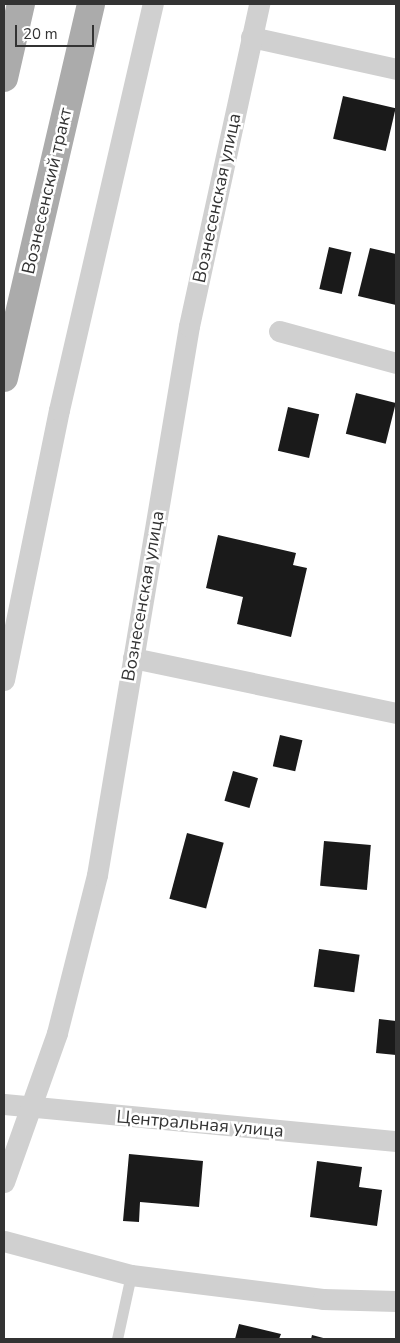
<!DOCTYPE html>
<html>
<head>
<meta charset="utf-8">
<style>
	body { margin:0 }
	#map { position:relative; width:400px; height:1343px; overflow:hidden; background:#fff; font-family:"Nunito Sans",sans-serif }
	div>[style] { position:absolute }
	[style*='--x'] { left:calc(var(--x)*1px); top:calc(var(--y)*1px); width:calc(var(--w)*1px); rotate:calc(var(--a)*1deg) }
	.building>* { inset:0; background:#1a1a1a; transform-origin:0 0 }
	.lane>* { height:11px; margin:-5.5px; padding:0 5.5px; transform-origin:5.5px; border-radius:5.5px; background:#d0d0d0 }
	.street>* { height:21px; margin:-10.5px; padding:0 10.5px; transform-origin:10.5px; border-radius:10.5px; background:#d0d0d0 }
	.primary>* { height:28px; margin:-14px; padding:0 14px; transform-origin:14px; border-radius:14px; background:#ababab }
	span { translate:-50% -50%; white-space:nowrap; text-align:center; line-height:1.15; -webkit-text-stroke:5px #fff; paint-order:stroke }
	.street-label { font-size:18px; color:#333 }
	.frame { position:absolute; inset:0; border:5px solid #333; pointer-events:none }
	.scale { position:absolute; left:15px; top:25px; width:79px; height:22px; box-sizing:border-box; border:2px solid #333; border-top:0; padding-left:6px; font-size:15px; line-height:18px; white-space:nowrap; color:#333; -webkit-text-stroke:4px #fff; paint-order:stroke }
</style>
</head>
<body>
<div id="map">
	<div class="building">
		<div style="left:343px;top:96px;width:54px;height:44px;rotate:13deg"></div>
		<div style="left:329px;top:247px;width:23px;height:43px;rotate:13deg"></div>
		<div style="clip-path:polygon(370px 248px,396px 254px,396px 305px,358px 296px)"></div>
		<div style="left:356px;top:393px;width:41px;height:42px;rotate:14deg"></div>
		<div style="left:288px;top:407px;width:32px;height:45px;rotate:13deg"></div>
		<div style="clip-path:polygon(218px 535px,296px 553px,293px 565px,307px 568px,291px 637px,237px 624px,243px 597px,206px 588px)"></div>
		<div style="left:280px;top:735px;width:23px;height:32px;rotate:13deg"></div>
		<div style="left:233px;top:771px;width:26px;height:31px;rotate:16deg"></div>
		<div style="left:187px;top:833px;width:38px;height:68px;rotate:15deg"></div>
		<div style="left:324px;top:841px;width:47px;height:45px;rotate:5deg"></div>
		<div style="left:319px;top:949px;width:41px;height:38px;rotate:8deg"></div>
		<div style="clip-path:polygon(379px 1019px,396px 1021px,396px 1055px,376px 1053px)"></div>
		<div style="clip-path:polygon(129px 1154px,203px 1161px,199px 1207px,140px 1202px,139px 1222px,123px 1221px)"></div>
		<div style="clip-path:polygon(317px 1161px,362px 1167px,359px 1187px,382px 1190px,377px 1226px,310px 1217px)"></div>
		<div style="clip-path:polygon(239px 1324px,281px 1334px,279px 1339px,235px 1339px)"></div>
		<div style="clip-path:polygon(312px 1335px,327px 1339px,311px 1339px)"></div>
	</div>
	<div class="lane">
		<div style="--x:117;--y:1339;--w:66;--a:-77.7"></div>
	</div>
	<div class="street">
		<div style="--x:251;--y:37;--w:148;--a:12.4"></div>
		<div style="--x:279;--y:331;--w:121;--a:15.3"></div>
		<div style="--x:133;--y:658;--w:269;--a:11.8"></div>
		<div style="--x:4;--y:680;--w:276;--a:-78.5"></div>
		<div style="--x:59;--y:410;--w:417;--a:-77"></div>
		<div style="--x:4;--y:1104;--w:394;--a:5.4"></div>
		<div style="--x:4;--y:1182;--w:158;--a:-70.4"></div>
		<div style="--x:57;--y:1033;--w:163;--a:-75.8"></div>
		<div style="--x:97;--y:875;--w:557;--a:-80.49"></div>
		<div style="--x:189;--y:326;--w:330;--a:-77.7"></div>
		<div style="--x:4;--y:1241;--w:131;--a:15"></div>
		<div style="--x:131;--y:1275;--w:193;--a:7.1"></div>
		<div style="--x:323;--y:1299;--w:73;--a:1.6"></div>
	</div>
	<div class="primary">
		<div style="--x:4;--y:78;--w:76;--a:-77.1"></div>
		<div style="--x:4;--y:378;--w:384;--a:-76.9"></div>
	</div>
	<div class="street-label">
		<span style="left:47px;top:191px;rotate:-77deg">Вознесенский тракт</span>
		<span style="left:217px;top:198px;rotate:-78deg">Вознесенская улица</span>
		<span style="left:143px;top:596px;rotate:-80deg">Вознесенская улица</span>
		<span style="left:200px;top:1124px;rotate:5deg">Центральная улица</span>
	</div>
	<div class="frame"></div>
	<div class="scale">20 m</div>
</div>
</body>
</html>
